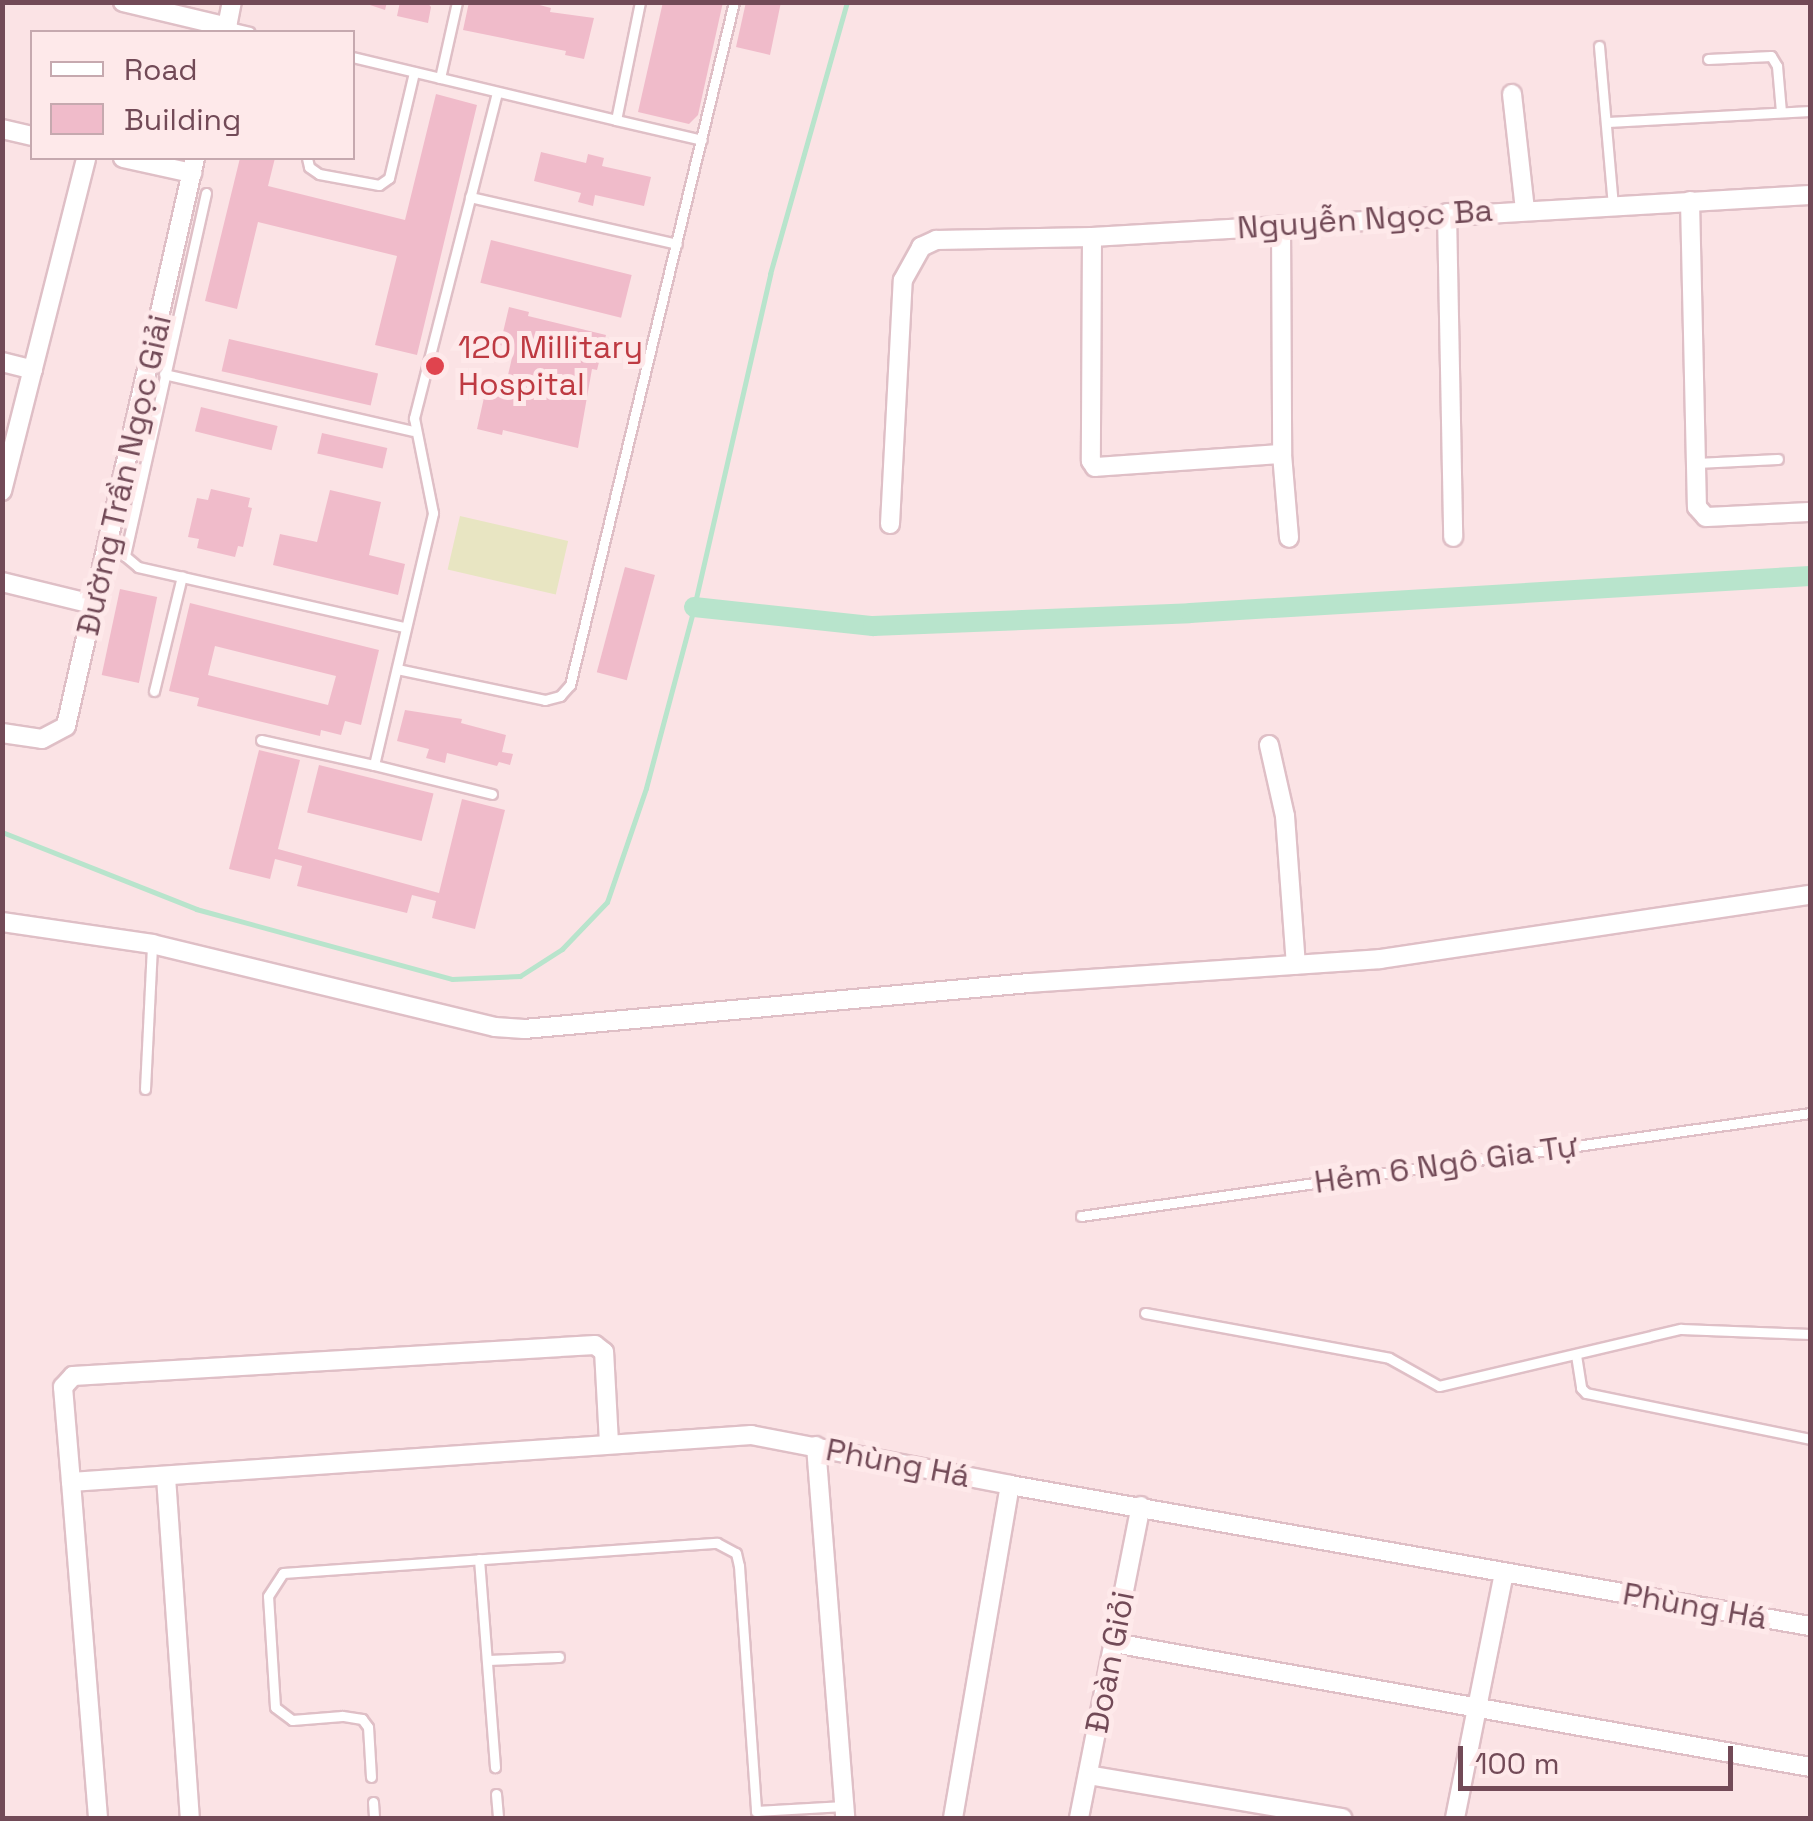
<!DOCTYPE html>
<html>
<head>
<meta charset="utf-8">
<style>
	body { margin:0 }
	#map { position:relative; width:1813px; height:1821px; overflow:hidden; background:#fbe3e5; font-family:"Space Grotesk",sans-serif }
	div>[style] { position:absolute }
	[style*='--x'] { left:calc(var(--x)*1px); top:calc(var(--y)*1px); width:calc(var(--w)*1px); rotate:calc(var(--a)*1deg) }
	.green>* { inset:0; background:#e8e5c2; transform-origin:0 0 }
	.stream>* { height:5px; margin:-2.5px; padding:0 2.5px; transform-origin:2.5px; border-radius:2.5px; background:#b8e4cc }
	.canal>* { height:20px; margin:-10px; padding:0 10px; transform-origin:10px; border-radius:10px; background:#b8e4cc }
	.building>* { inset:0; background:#f0bbca; transform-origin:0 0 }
	.roads { filter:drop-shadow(2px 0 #dfbfc6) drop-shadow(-2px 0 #dfbfc6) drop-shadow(0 2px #dfbfc6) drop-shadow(0 -2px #dfbfc6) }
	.service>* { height:9px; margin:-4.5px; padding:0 4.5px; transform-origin:4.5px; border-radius:4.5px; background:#fff }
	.minor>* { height:18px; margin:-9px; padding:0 9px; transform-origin:9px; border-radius:9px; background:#fff }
	.dots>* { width:28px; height:28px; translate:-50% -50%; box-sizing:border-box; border:5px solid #fee9ea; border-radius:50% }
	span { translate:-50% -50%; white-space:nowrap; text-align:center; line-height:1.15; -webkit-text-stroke:10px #fee9ea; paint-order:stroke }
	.street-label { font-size:32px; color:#724a57 }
	.health-label { font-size:32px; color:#be3a42 }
	.left { translate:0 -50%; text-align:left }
	.frame { position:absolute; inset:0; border:5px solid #724a57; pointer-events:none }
	.legend { position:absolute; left:30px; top:30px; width:325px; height:130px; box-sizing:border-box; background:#fee9ea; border:2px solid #c6a9af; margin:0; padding:12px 18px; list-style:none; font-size:30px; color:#724a57 }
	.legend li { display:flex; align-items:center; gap:20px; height:50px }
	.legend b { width:50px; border:2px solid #c6a9af }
	.scale { position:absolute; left:1458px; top:1746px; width:275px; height:45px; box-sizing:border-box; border:5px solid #724a57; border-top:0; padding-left:12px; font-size:30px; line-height:35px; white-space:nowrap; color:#724a57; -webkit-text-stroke:8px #fee9ea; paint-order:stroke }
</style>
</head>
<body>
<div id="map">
	<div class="green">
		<div style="left:460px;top:516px;width:111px;height:55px;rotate:13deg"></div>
	</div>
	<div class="stream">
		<div style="--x:2;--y:832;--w:209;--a:21.6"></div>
		<div style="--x:196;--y:909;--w:265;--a:15.3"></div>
		<div style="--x:452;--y:979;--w:68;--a:-2.5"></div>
		<div style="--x:520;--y:976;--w:50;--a:-32.7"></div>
		<div style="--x:562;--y:949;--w:65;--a:-46.2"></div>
		<div style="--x:607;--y:902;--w:120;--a:-71.1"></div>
		<div style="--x:646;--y:788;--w:187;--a:-75.1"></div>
		<div style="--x:694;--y:607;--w:342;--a:-77.1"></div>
		<div style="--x:770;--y:274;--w:283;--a:-74.2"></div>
	</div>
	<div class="canal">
		<div style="--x:694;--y:607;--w:180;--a:6.1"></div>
		<div style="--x:873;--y:626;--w:317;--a:-2.3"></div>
		<div style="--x:1190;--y:613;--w:621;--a:-3.42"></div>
	</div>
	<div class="building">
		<div style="clip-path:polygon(361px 2px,387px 2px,385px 10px)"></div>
		<div style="clip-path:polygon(400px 2px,427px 2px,431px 7px,428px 23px,397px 16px)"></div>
		<div style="clip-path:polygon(469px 2px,528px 2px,551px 8px,550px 12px,594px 18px,584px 59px,565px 55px,566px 51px,463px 30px)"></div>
		<div style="clip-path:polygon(663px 2px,723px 2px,698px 115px,689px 124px,638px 112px)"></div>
		<div style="clip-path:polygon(746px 2px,781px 2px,770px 55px,736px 47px)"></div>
		<div style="clip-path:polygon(436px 94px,477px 105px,417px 355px,375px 345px,397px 256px,258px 222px,237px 309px,205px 301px,240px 158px,275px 158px,268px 186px,405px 220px)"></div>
		<div style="clip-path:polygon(541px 152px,586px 163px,588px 154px,604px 158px,602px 166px,651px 177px,644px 206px,595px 195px,593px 206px,578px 202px,581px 193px,534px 181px)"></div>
		<div style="left:491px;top:240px;width:145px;height:44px;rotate:14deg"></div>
		<div style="clip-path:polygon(509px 307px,529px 312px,528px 316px,606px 335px,597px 370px,592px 369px,578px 448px,503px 430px,502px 435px,477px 429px,487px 384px,505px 388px,514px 349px,500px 345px)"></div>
		<div style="left:229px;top:339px;width:153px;height:33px;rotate:13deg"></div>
		<div style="left:201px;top:407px;width:79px;height:25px;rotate:14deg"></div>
		<div style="left:322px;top:433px;width:67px;height:21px;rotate:13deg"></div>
		<div style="clip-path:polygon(211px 489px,250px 498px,248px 507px,252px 508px,243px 547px,238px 546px,235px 557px,197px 548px,199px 539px,188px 537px,197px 498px,208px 500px)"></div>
		<div style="clip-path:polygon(330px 490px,381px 502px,369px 555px,405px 564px,398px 595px,273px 565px,280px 534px,317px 542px)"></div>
		<div style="left:625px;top:567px;width:31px;height:109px;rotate:15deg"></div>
		<div style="left:120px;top:589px;width:38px;height:88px;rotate:12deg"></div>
		<div style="clip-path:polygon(evenodd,190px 603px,379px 650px,361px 725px,345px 721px,341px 735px,321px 730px,320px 736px,197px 706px,199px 698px,169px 691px,190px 603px,215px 646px,336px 676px,328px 705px,208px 675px,215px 646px)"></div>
		<div style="clip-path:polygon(405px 710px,462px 719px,461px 723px,506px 735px,502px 752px,513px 754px,510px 765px,499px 762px,497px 766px,447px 753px,445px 763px,426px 758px,429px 749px,397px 741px)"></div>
		<div style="clip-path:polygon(259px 750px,300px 760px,278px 849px,439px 893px,462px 799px,505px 810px,475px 929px,432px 918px,436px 901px,412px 895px,407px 913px,297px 886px,302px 866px,275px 859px,270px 879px,229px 869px)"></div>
		<div style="left:319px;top:765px;width:118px;height:49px;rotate:14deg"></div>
	</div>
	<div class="roads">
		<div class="service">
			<div style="--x:228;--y:27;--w:22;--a:13"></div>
			<div style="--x:1599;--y:46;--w:160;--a:85"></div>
			<div style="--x:352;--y:57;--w:271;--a:13.4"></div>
			<div style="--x:616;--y:120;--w:120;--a:-78.5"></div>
			<div style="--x:1708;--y:59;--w:63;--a:-2.7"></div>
			<div style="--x:1771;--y:56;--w:12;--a:59"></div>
			<div style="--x:1777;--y:66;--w:46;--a:85"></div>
			<div style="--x:440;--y:78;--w:78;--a:-77.4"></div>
			<div style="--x:616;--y:120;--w:88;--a:13.1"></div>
			<div style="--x:1608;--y:122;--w:202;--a:-3.1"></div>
			<div style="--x:307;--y:158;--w:9;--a:77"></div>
			<div style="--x:309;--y:167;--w:12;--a:35"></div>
			<div style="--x:319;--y:174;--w:61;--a:10.4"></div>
			<div style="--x:379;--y:185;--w:12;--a:-35"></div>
			<div style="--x:389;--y:178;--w:109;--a:-76.7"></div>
			<div style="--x:206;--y:193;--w:372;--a:102.6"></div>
			<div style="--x:125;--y:556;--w:17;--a:40"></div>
			<div style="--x:138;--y:567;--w:273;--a:12.7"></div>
			<div style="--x:470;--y:197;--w:212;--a:12.8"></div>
			<div style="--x:164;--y:374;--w:255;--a:12.9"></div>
			<div style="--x:1696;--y:463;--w:82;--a:-2.8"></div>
			<div style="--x:397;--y:669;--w:151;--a:11.8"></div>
			<div style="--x:545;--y:700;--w:16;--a:-15"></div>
			<div style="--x:560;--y:696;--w:15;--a:-48"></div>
			<div style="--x:570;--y:685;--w:702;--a:-76.5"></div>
			<div style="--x:154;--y:691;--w:118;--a:-76.3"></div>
			<div style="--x:261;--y:740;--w:116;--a:12.5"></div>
			<div style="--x:492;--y:794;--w:122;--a:-166.2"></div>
			<div style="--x:374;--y:765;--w:259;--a:-76.8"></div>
			<div style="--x:433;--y:513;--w:97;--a:-101.3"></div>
			<div style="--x:414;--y:418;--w:336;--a:-75.7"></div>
			<div style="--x:145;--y:1089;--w:145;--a:-87.2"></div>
			<div style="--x:1081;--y:1216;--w:736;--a:-8.04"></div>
			<div style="--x:1145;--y:1313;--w:248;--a:10.4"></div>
			<div style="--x:1389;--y:1358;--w:57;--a:29.2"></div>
			<div style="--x:1439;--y:1386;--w:249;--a:-13.3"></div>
			<div style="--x:1681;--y:1329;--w:129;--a:2.2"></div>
			<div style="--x:1576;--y:1355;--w:33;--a:81"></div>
			<div style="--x:1581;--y:1388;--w:7;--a:45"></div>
			<div style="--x:1586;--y:1393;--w:229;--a:11.6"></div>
			<div style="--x:479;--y:1559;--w:209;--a:85.6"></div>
			<div style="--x:487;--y:1660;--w:72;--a:-2.4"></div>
			<div style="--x:371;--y:1777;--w:50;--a:-93.4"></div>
			<div style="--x:368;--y:1727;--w:10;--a:-127"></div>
			<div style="--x:362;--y:1719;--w:20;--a:-171"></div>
			<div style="--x:342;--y:1716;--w:50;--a:175.4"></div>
			<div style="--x:292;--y:1720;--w:21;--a:-143"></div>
			<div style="--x:275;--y:1707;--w:111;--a:-93.6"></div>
			<div style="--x:268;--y:1596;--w:27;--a:-57"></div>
			<div style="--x:283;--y:1573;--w:435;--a:-4"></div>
			<div style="--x:717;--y:1543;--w:21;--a:28"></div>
			<div style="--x:736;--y:1553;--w:13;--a:77"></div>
			<div style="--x:739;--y:1566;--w:246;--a:86"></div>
			<div style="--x:756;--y:1811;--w:88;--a:-3.3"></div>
			<div style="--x:496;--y:1794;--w:24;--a:85"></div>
			<div style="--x:373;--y:1802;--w:16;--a:86"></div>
		</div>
		<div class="minor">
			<div style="--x:123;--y:2;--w:108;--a:13.4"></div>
			<div style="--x:226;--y:32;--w:31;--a:-79"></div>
			<div style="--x:1512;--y:94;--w:116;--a:83.6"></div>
			<div style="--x:2;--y:129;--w:31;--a:13"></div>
			<div style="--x:123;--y:158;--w:71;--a:12.3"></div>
			<div style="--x:1690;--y:201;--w:306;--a:88.7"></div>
			<div style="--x:1697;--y:507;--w:13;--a:48"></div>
			<div style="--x:1706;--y:517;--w:104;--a:-2.8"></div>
			<div style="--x:1447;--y:213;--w:324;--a:88.9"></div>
			<div style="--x:1281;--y:225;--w:229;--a:89.7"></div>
			<div style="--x:1282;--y:454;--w:84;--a:85.2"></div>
			<div style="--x:1092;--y:237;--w:224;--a:90.3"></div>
			<div style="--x:1091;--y:461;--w:7;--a:56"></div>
			<div style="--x:1095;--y:467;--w:187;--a:-4"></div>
			<div style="--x:2;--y:362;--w:32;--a:14"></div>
			<div style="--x:2;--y:491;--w:343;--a:-75.8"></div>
			<div style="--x:890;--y:524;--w:244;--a:-87"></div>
			<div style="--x:903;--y:280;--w:38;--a:-61"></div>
			<div style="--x:921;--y:247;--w:17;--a:-25"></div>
			<div style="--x:936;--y:240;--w:156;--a:-1.1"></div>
			<div style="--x:1092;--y:237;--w:719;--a:-3.35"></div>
			<div style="--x:2;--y:582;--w:97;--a:13.7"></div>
			<div style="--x:2;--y:733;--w:40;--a:8.5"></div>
			<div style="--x:42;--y:739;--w:27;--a:-28"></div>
			<div style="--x:66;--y:726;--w:582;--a:-77.2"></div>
			<div style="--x:1269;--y:745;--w:73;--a:77.3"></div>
			<div style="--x:1285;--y:816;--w:149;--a:85.8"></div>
			<div style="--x:2;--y:922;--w:152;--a:8.3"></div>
			<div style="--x:152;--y:944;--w:353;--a:13.6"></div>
			<div style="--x:495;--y:1027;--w:29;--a:4"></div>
			<div style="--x:524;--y:1029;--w:507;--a:-5.2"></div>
			<div style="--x:1029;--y:983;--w:352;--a:-3.9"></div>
			<div style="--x:1380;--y:959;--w:435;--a:-8.5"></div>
			<div style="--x:609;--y:1443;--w:91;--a:-93.1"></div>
			<div style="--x:604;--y:1352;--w:11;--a:-142"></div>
			<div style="--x:595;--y:1345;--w:523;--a:176.6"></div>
			<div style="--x:73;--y:1376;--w:15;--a:132"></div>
			<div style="--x:63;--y:1387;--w:95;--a:85.2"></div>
			<div style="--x:71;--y:1482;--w:682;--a:-3.95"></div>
			<div style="--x:751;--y:1435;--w:264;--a:10.9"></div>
			<div style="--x:1010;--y:1485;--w:812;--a:10"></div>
			<div style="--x:816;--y:1446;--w:373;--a:85.5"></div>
			<div style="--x:166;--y:1477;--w:342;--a:86"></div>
			<div style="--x:71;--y:1482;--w:337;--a:85.4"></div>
			<div style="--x:1114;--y:1643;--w:707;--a:10.1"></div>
			<div style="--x:1088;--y:1775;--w:258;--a:9.6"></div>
			<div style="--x:953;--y:1818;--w:338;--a:-80.3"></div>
			<div style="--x:1079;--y:1818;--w:318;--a:-78.8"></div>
			<div style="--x:1455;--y:1818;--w:250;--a:-78.7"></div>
		</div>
	</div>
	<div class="dots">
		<div style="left:435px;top:366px;background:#e0444e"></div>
	</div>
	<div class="street-label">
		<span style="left:1365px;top:219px;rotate:-4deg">Nguyễn Ngọc Ba</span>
		<span style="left:124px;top:475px;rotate:-77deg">Đường Trần Ngọc Giải</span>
		<span style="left:1446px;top:1164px;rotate:-8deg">Hẻm 6 Ngô Gia Tự</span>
		<span style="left:898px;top:1463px;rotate:11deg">Phùng Há</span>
		<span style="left:1695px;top:1606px;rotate:10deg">Phùng Há</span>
		<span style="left:1110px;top:1662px;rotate:-79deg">Đoàn Giỏi</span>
	</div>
	<div class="health-label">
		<span class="left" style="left:458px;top:366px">120 Millitary<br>Hospital</span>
	</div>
	<div class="frame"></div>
	<ul class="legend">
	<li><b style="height:12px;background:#fff"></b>Road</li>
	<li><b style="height:28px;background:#f0bbca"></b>Building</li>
	</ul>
	<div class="scale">100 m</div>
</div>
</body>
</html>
